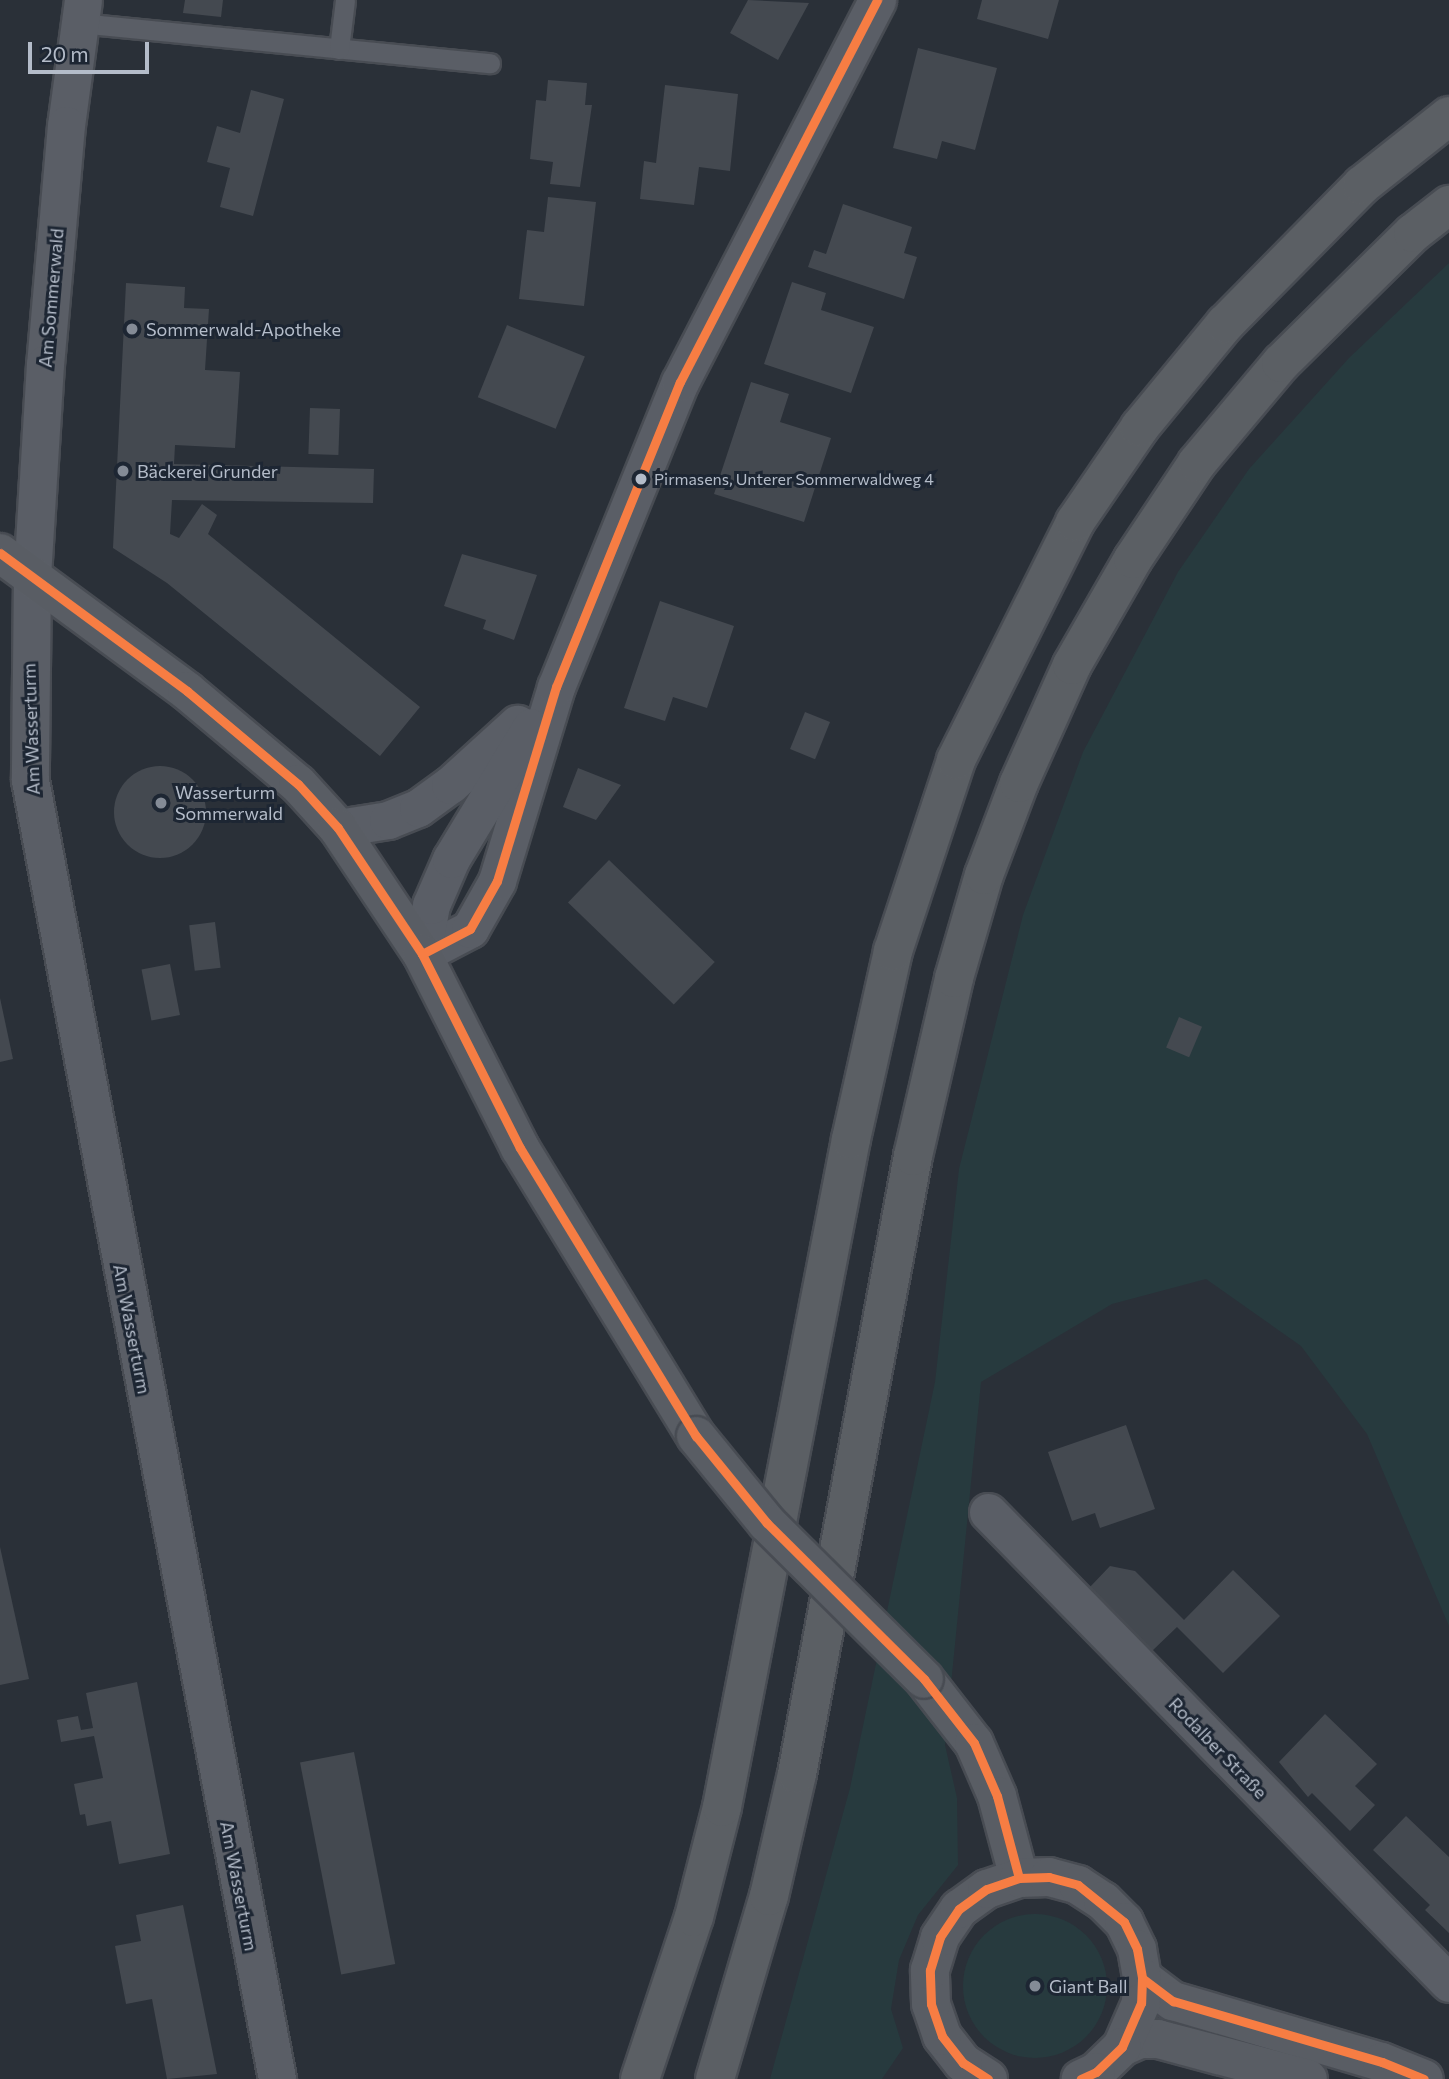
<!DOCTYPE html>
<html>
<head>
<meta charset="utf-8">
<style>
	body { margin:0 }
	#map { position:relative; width:1449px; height:2079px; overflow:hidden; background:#2a3038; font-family:Commissioner,sans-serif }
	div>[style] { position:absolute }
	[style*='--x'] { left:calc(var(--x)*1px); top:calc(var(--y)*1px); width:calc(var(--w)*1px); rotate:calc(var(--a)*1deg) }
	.green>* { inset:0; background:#273a3e }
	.round { border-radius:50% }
	.building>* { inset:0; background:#444950; transform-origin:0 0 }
	.roads { filter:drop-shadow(2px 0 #484c53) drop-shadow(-2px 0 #484c53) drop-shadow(0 2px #484c53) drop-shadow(0 -2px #484c53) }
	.service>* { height:19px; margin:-9.5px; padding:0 9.5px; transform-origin:9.5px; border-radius:9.5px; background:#5a5e66 }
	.minor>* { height:37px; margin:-18.5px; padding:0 18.5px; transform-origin:18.5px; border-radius:18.5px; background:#5a5e66 }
	.secondary>* { height:38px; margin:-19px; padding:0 19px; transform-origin:19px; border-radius:19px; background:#595d64 }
	.trunk>* { height:38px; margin:-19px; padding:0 19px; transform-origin:19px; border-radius:19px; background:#5b5f64 }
	.bridges { filter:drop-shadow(2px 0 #484c53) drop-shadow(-2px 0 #484c53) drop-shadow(0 2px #484c53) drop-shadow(0 -2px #484c53) }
	.secondary-bridge>* { height:38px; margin:-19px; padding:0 19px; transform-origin:19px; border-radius:19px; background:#595d64 }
	.bus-1>* { height:9px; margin:-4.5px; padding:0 4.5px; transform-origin:4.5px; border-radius:4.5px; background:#f77d43 }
	.dots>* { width:19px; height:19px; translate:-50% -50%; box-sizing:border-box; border:4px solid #1d2633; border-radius:50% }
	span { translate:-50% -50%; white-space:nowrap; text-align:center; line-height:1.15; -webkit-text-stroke:6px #1d2633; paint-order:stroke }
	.bus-label { font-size:16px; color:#b4bcc9 }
	.left { translate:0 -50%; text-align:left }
	.street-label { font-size:18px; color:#b4bcc9 }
	.poi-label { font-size:18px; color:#b4bcc9 }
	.scale { position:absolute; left:28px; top:42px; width:121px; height:32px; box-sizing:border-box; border:4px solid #b4bcc9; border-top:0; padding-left:9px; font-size:21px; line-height:24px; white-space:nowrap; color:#b4bcc9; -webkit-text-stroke:5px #1d2633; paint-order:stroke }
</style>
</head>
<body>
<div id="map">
	<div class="green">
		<div style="clip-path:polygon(1449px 263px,1449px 1626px,1367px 1434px,1301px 1346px,1206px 1279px,1112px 1304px,981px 1382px,945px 1745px,957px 1798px,958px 1865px,918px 1915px,899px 1960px,891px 2009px,903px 2048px,882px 2079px,770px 2079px,850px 1788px,935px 1382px,959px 1169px,1023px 915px,1083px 752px,1178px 572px,1249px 469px,1349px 358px)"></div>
		<div class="round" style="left:963px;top:1914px;width:144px;height:144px"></div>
	</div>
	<div class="building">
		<div style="clip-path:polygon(185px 0,223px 0,221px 17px,183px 13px)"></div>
		<div style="clip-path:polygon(748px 0,809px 3px,778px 60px,730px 33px)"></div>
		<div style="clip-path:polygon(982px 0,1059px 0,1048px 39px,977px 19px)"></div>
		<div style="clip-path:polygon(918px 48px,997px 68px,975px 150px,942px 141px,937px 159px,893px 148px)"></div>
		<div style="clip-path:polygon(548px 80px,587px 83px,585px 105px,592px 105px,580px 187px,550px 184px,553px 162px,530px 159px,536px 100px,546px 101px)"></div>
		<div style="clip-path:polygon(665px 85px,738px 94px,730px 171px,699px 167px,694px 205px,640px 199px,644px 161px,656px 163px)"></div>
		<div style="clip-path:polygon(251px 90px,284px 99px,253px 216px,220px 207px,230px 168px,207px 162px,217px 126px,240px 133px)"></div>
		<div style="clip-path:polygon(548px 197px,596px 202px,584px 306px,519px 299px,527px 230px,544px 232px)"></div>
		<div style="clip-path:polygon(843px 204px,912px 227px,904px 253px,917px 257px,904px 299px,808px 267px,814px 250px,826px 254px)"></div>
		<div style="clip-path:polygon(792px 282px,826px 293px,821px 310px,874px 327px,851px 393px,764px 364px)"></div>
		<div style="clip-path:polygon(126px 283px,185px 287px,184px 308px,209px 309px,205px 370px,240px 372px,235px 448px,175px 445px,174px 464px,374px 469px,373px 503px,172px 500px,170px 534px,179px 538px,202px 504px,217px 515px,208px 534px,420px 707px,380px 756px,167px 583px,113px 548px)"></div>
		<div style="left:507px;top:325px;width:84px;height:78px;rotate:22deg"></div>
		<div style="clip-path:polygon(751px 382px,789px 394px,780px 422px,831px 438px,804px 522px,714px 494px)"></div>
		<div style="left:310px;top:408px;width:30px;height:46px;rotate:2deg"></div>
		<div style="clip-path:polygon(462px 554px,537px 575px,514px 640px,483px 629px,486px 620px,444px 606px)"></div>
		<div style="clip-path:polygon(660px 601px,734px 626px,707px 708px,673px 697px,665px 721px,624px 708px)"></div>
		<div style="left:805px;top:712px;width:27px;height:40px;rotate:22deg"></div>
		<div class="round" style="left:114px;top:766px;width:92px;height:92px"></div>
		<div style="clip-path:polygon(578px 768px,621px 785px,596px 820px,563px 807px)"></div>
		<div style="left:609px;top:860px;width:147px;height:59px;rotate:44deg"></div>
		<div style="left:215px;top:922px;width:46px;height:26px;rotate:83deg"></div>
		<div style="left:170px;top:964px;width:52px;height:29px;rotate:79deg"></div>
		<div style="clip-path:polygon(0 998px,13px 1059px,0 1062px)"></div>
		<div style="left:1179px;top:1017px;width:25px;height:33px;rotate:23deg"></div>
		<div style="clip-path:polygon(1126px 1425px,1155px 1509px,1100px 1528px,1095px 1513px,1072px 1521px,1048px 1452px)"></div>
		<div style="clip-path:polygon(0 1547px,29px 1679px,0 1685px)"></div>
		<div style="clip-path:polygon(1110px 1566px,1135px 1571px,1184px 1620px,1233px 1570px,1280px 1616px,1223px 1673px,1177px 1627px,1152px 1651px,1090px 1587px)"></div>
		<div style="clip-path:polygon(137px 1682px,170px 1854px,119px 1864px,111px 1821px,87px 1826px,85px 1814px,80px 1815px,74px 1784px,103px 1778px,94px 1736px,61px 1742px,57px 1720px,78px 1716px,81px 1730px,93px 1728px,86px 1693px)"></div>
		<div style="clip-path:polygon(1325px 1714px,1377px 1764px,1355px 1786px,1375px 1805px,1350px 1831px,1312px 1793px,1308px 1797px,1279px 1762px)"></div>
		<div style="left:354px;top:1752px;width:216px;height:55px;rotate:79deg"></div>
		<div style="clip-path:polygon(1406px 1816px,1449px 1857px,1449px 1933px,1425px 1910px,1430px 1905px,1373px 1850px)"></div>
		<div style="clip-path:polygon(183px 1905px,217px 2074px,167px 2079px,152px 1999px,126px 2004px,115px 1946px,141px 1941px,136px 1915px)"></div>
	</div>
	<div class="roads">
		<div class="service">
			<div style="--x:79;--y:23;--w:413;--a:5.6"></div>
			<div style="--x:339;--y:49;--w:49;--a:-83"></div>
		</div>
		<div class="minor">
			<div style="--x:83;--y:0;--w:126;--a:97.7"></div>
			<div style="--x:66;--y:125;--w:240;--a:95"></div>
			<div style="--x:45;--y:364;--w:211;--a:93.5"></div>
			<div style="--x:32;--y:575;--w:205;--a:90.6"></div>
			<div style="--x:30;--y:780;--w:1322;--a:79.23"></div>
			<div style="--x:338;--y:828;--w:51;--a:-9.1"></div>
			<div style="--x:388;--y:820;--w:32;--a:-22"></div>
			<div style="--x:418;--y:808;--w:39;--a:-36"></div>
			<div style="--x:450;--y:785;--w:91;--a:-42.3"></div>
			<div style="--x:422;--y:954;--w:54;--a:-27.5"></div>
			<div style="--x:470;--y:929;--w:55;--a:-60.6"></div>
			<div style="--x:497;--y:881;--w:203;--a:-73.1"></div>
			<div style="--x:556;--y:687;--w:329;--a:-67.9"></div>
			<div style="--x:680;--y:382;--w:430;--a:-62.7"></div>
			<div style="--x:422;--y:954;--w:50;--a:-79.6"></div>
			<div style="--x:431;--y:905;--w:50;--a:-66.5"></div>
			<div style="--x:451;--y:859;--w:154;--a:-58.8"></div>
			<div style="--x:988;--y:1512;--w:659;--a:45.61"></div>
		</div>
		<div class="secondary">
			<div style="--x:0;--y:553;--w:232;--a:36.4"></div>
			<div style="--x:187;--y:691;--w:145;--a:40"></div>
			<div style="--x:298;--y:784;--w:59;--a:47.7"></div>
			<div style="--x:338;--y:828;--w:151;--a:56.3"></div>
			<div style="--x:422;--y:954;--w:217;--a:63.2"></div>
			<div style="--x:520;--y:1148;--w:338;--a:58.6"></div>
			<div style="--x:924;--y:1679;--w:81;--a:52"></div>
			<div style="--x:974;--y:1743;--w:58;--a:66.5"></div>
			<div style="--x:997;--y:1796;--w:85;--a:75"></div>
			<div style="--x:1142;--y:1978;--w:39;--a:37"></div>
			<div style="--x:1173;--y:2001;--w:218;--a:16.3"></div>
			<div style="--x:1382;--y:2062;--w:45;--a:22"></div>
			<div style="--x:1122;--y:2047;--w:20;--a:-24"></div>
			<div style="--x:1140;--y:2039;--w:18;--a:0"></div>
			<div style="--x:1158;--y:2039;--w:155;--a:14.9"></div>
			<div style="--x:988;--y:2079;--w:30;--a:-147"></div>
			<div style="--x:963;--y:2063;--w:34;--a:-128"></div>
			<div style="--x:942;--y:2036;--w:34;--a:-109"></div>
			<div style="--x:931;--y:2004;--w:34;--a:-92"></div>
			<div style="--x:930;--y:1970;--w:34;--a:-73"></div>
			<div style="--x:940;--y:1937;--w:34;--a:-56"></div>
			<div style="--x:959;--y:1909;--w:34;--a:-36"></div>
			<div style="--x:987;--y:1889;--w:34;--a:-19"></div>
			<div style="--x:1019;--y:1878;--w:30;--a:-2"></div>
			<div style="--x:1049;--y:1877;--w:30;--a:15"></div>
			<div style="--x:1078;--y:1885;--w:30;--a:33"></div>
			<div style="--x:1103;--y:1901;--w:30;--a:45"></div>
			<div style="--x:1124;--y:1922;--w:30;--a:64"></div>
			<div style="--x:1137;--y:1949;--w:29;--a:80"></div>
			<div style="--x:1142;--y:1978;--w:25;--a:92"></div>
			<div style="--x:1141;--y:2003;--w:48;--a:113.4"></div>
			<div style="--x:1122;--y:2047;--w:36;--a:136"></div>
			<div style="--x:1096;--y:2072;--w:17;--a:155"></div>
		</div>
		<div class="trunk">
			<div style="--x:640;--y:2079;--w:171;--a:-71.6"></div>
			<div style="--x:694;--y:1917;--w:114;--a:-75.7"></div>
			<div style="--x:722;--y:1807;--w:680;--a:-79.07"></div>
			<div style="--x:851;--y:1139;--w:193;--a:-77.4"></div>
			<div style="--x:893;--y:951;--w:201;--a:-71.7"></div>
			<div style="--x:956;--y:760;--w:266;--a:-63.4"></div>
			<div style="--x:1075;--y:522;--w:115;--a:-55.6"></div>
			<div style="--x:1140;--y:427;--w:134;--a:-50.5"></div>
			<div style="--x:1225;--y:324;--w:195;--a:-45.4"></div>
			<div style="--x:1362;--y:185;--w:111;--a:-38.4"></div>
			<div style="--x:715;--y:2079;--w:191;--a:-73.6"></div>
			<div style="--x:769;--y:1896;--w:125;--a:-77.1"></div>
			<div style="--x:797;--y:1774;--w:629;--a:-79.37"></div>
			<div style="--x:913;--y:1156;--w:183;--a:-77"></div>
			<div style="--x:954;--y:978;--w:107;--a:-73.8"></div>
			<div style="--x:984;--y:875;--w:98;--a:-69.2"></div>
			<div style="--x:1019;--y:783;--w:129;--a:-65.8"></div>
			<div style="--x:1072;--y:665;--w:122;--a:-60.1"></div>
			<div style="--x:1133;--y:559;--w:115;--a:-56.3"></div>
			<div style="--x:1197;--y:463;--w:131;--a:-50"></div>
			<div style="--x:1281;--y:363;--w:185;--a:-44.6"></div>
			<div style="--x:1413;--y:233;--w:46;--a:-37.9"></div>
		</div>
	</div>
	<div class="bridges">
		<div class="secondary-bridge">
			<div style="--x:696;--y:1436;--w:112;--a:50.8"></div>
			<div style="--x:767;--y:1523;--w:221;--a:44.8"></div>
		</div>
	</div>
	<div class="bus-1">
		<div style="--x:0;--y:553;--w:232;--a:36.4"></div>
		<div style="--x:187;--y:691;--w:145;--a:40"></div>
		<div style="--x:298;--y:784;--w:59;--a:47.7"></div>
		<div style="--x:338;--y:828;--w:151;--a:56.3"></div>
		<div style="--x:422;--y:954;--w:217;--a:63.2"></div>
		<div style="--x:520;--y:1148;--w:338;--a:58.6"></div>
		<div style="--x:696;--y:1436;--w:112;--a:50.8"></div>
		<div style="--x:767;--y:1523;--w:221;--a:44.8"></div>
		<div style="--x:924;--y:1679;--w:81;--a:52"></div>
		<div style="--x:974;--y:1743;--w:58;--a:66.5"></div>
		<div style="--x:997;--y:1796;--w:85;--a:75"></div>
		<div style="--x:422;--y:954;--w:54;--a:-27.5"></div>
		<div style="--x:470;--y:929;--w:55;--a:-60.6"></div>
		<div style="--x:497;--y:881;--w:203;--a:-73.1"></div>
		<div style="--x:556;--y:687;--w:329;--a:-67.9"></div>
		<div style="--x:680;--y:382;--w:430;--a:-62.7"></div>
		<div style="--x:1142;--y:1978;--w:39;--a:37"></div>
		<div style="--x:1173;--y:2001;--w:218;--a:16.3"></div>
		<div style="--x:1382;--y:2062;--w:45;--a:22"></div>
		<div style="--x:988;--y:2079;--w:30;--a:-147"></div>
		<div style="--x:963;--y:2063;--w:34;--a:-128"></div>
		<div style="--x:942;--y:2036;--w:34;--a:-109"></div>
		<div style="--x:931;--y:2004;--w:34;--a:-92"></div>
		<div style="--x:930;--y:1970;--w:34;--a:-73"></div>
		<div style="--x:940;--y:1937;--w:34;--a:-56"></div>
		<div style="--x:959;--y:1909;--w:34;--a:-36"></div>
		<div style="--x:987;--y:1889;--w:34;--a:-19"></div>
		<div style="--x:1019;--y:1878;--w:30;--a:-2"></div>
		<div style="--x:1049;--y:1877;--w:30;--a:15"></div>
		<div style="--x:1078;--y:1885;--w:59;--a:38.8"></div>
		<div style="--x:1124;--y:1922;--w:30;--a:64"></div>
		<div style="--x:1137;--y:1949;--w:29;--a:80"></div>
		<div style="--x:1142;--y:1978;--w:25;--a:92"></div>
		<div style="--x:1141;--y:2003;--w:48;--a:113.4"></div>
		<div style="--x:1122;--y:2047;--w:36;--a:136"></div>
		<div style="--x:1096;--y:2072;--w:17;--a:155"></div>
	</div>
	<div class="dots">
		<div style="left:132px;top:329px;background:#848b96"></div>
		<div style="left:123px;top:471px;background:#848b96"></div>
		<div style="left:641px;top:479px;background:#b4bcc9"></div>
		<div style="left:161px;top:803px;background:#848b96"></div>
		<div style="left:1035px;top:1986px;background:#848b96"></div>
	</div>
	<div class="bus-label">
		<span class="left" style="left:654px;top:479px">Pirmasens, Unterer Sommerwaldweg 4</span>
	</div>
	<div class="street-label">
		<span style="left:51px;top:298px;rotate:-85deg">Am Sommerwald</span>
		<span style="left:31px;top:729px;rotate:-92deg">Am Wasserturm</span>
		<span style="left:132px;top:1329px;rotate:79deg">Am Wasserturm</span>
		<span style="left:1218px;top:1748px;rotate:46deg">Rodalber Straße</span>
		<span style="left:239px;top:1886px;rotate:79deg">Am Wasserturm</span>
	</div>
	<div class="poi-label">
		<span class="left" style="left:146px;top:329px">Sommerwald-Apotheke</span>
		<span class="left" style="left:137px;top:471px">Bäckerei Grunder</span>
		<span class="left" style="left:175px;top:803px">Wasserturm<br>Sommerwald</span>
		<span class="left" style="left:1049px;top:1986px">Giant Ball</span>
	</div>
	<div class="scale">20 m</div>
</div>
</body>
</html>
